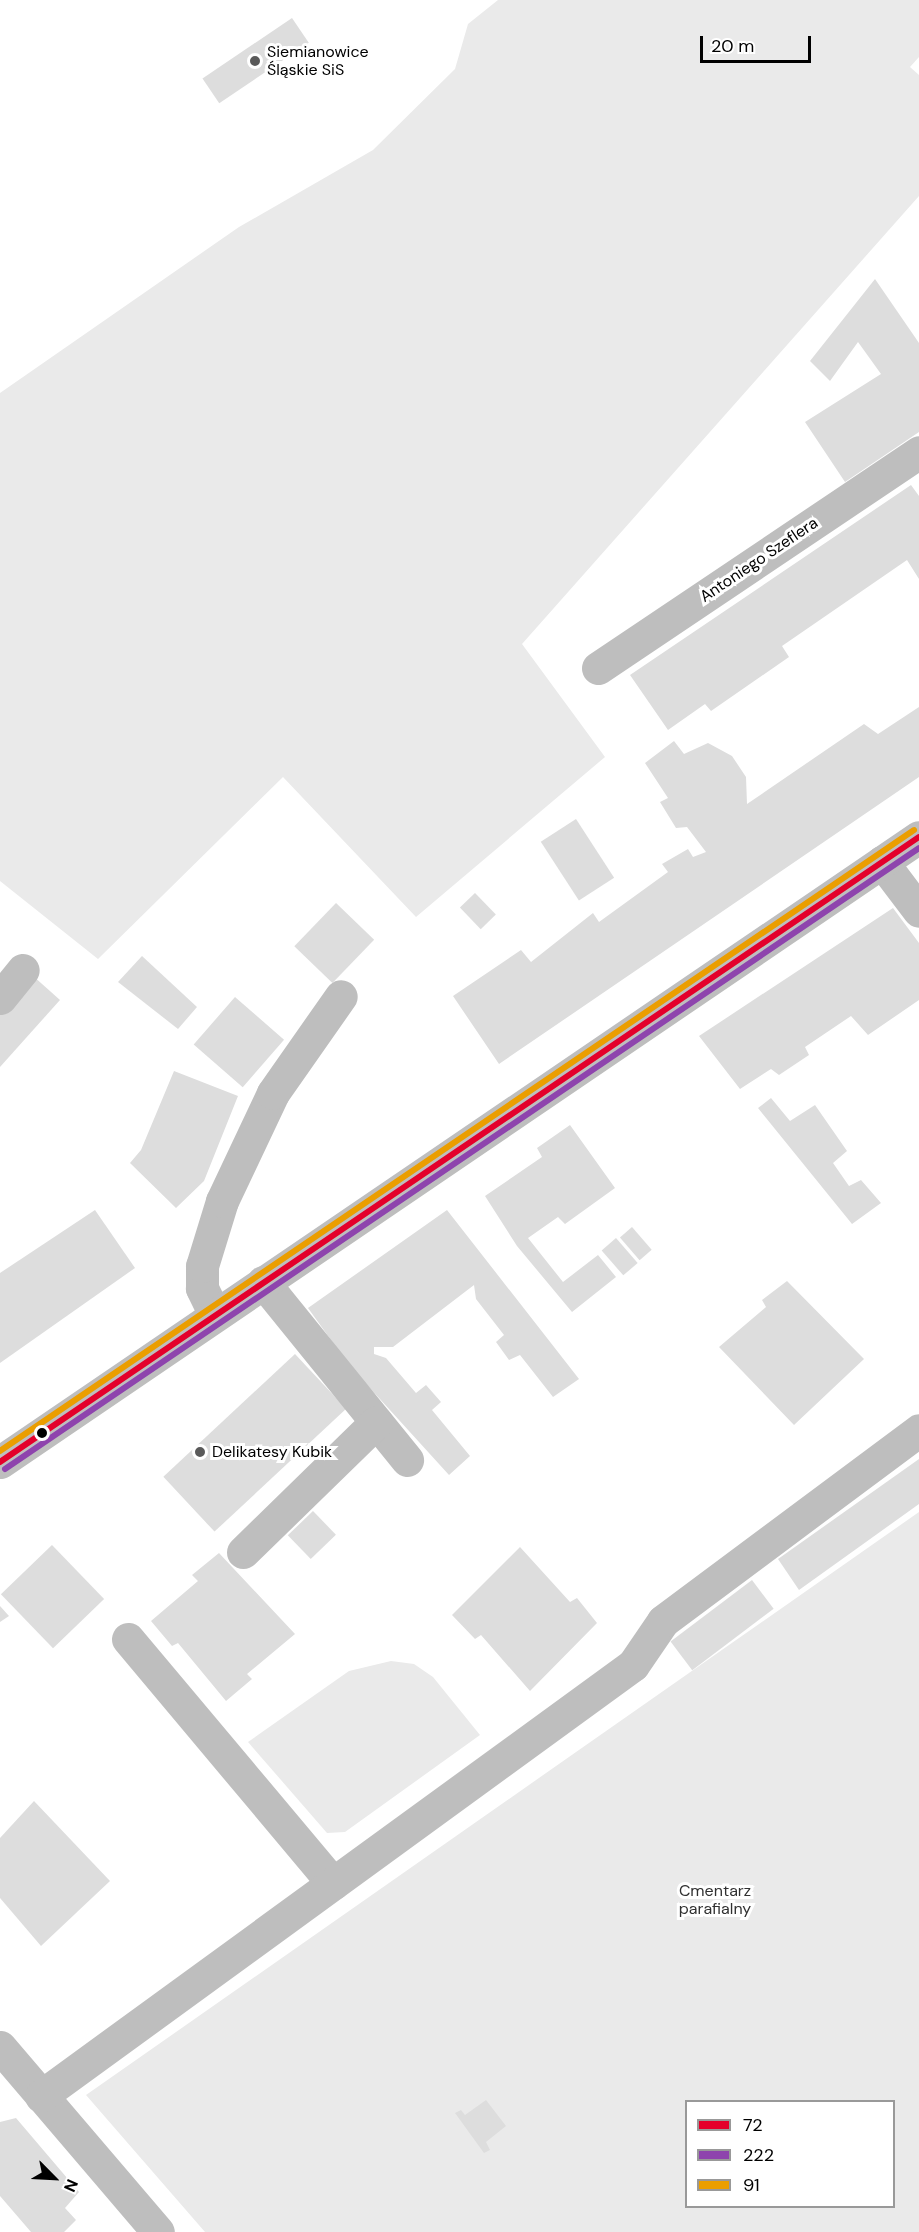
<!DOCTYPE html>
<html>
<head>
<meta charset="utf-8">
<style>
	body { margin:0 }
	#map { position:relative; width:919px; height:2232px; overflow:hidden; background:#fff; font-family:"DM Sans",sans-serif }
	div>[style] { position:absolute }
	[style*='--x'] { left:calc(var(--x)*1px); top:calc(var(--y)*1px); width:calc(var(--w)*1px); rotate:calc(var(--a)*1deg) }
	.green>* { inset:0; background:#eaeaea }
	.building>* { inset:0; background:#ddd; transform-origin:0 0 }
	.minor>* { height:33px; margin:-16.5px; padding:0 16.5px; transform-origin:16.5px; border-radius:16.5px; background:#bebebe }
	.bus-1>* { height:6px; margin:-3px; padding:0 3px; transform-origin:3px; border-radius:3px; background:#e4002b }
	.bus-2>* { height:6px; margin:-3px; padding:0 3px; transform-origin:3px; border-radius:3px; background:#8e44ad }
	.bus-3>* { height:6px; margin:-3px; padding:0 3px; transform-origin:3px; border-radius:3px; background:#eb9e00 }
	.dots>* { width:16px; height:16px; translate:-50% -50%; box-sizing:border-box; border:3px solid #fff; border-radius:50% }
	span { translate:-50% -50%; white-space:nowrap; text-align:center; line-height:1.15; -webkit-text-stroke:6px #fff; paint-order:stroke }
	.poi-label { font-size:16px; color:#000 }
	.left { translate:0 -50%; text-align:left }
	.street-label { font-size:16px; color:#000 }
	.park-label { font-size:16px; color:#303030 }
	.legend { position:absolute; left:685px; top:2100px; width:210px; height:108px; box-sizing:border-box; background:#fff; border:2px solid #999; margin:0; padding:8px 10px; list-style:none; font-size:18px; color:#000 }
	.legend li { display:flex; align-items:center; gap:12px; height:30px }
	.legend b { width:30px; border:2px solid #999 }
	.north { position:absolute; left:24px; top:2148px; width:60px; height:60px; -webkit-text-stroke:4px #fff; paint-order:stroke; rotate:114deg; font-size:16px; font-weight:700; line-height:24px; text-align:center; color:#000 }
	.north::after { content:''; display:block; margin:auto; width:21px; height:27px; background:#000; clip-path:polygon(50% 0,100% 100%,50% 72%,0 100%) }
	.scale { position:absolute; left:700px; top:36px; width:111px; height:27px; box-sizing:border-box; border:3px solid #000; border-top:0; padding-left:8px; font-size:18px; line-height:21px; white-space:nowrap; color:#000; -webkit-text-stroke:4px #fff; paint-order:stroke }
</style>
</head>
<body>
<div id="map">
	<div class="green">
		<div style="clip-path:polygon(498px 0,919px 0,919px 57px,910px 67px,919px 75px,919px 196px,522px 644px,605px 757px,416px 917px,283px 777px,98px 959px,0 881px,0 393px,239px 227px,373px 150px,455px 69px,468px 24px)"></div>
		<div style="clip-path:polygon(evenodd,919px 1512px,919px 2232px,205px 2232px,86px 2095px,919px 1512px,686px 2102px,894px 2102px,894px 2206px,686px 2206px,686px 2102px)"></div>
		<div style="clip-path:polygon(391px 1661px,414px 1664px,433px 1677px,480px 1735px,345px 1832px,327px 1833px,248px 1742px,349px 1671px)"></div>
	</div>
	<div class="building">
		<div style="left:292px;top:18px;width:30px;height:108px;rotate:56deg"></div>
		<div style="clip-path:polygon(875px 279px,919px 343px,919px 432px,845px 482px,805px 422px,881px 374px,858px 342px,830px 381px,810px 361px)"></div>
		<div style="clip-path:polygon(911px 485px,919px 496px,919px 579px,907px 560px,782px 646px,789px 657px,711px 711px,705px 704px,668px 730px,630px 675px)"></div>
		<div style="clip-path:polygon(919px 707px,919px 777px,499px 1064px,453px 996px,521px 950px,531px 962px,593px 913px,599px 922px,668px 872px,662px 864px,688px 849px,693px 857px,706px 852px,687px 827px,676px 828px,660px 802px,668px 798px,645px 763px,674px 741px,684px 754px,708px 743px,732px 756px,746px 777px,747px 804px,864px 724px,878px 734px)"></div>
		<div style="left:576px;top:819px;width:70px;height:42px;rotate:57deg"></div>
		<div style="left:475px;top:893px;width:30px;height:21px;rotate:46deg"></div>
		<div style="left:336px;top:903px;width:53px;height:60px;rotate:44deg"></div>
		<div style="clip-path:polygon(893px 908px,919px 943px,919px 1000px,868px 1035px,851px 1016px,805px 1047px,809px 1055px,779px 1075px,771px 1069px,740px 1089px,699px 1036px)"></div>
		<div style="clip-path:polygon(142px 956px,197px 1007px,178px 1029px,118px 982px)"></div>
		<div style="clip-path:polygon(32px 975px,60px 1000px,0 1067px,0 1011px)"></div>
		<div style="left:235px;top:997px;width:65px;height:63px;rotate:41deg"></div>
		<div style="clip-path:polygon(174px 1071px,238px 1096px,204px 1181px,176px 1208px,130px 1163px,141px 1150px)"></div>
		<div style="clip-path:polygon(771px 1098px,790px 1121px,815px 1105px,847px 1151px,833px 1163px,849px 1186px,861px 1180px,881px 1203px,852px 1224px,758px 1108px)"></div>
		<div style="clip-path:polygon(570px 1125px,615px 1188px,565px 1224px,558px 1217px,528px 1238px,563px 1282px,598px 1255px,616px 1277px,572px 1312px,517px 1246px,485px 1196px,542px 1157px,537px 1148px)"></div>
		<div style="clip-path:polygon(95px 1210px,135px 1268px,0 1363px,0 1273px)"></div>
		<div style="clip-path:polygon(447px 1210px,579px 1379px,553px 1397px,520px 1355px,509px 1360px,496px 1342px,504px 1335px,476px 1299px,474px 1285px,393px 1347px,374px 1347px,374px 1354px,386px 1358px,416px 1393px,426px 1385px,441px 1402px,432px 1410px,470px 1456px,449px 1475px,349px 1365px,308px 1308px)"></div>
		<div style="left:632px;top:1227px;width:30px;height:16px;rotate:49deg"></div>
		<div style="left:616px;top:1238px;width:33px;height:19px;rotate:49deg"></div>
		<div style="clip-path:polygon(787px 1281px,864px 1359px,794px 1425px,719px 1347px,766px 1307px,762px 1300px)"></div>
		<div style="left:295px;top:1354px;width:75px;height:180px;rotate:47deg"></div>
		<div style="clip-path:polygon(919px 1459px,919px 1504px,799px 1590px,778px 1559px)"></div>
		<div style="left:313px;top:1511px;width:33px;height:35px;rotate:46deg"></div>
		<div style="left:52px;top:1545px;width:75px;height:71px;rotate:46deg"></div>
		<div style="clip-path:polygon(520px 1547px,570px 1602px,577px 1598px,597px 1623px,530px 1691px,481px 1635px,475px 1639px,452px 1615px)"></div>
		<div style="clip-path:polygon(219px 1553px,295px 1634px,247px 1674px,252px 1679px,226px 1701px,178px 1643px,172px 1646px,151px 1621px,198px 1581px,192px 1575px)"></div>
		<div style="left:752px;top:1580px;width:36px;height:102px;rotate:53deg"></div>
		<div style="clip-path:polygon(0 1606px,9px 1616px,0 1622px)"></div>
		<div style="clip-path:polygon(34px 1801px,110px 1881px,41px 1946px,0 1898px,0 1838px)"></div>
		<div style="clip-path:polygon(486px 2100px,506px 2126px,486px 2142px,490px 2150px,484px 2153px,455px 2113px,461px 2110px,465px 2115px)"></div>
		<div style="clip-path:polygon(16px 2118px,79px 2192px,65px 2208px,76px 2220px,64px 2232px,31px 2232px,0 2196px,0 2122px)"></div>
	</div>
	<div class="minor">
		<div style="--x:598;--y:668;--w:387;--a:-33.9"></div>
		<div style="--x:882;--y:862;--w:61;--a:52.9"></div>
		<div style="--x:0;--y:998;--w:36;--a:-51"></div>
		<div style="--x:263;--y:1282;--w:229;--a:51"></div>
		<div style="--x:215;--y:1315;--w:30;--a:-116"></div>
		<div style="--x:202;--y:1288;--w:22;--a:-90"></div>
		<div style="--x:202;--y:1266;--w:68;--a:-72.9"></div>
		<div style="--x:222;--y:1201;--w:119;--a:-64.7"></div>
		<div style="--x:273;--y:1093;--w:118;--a:-55"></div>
		<div style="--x:0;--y:1462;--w:1111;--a:-34.22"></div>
		<div style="--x:243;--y:1552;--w:186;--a:-44.3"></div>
		<div style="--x:128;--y:1639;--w:319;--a:50"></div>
		<div style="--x:0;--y:2047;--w:243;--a:49.5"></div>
		<div style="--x:41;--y:2096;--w:732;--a:-36.06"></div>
		<div style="--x:633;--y:1665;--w:53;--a:-55.7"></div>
		<div style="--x:663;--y:1621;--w:319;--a:-36.7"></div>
	</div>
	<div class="bus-1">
		<div style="--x:0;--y:1462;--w:1111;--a:-34.22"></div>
	</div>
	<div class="bus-2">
		<div style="--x:5;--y:1469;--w:1105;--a:-34.19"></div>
	</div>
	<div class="bus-3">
		<div style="--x:0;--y:1451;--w:1105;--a:-34.19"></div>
	</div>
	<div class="dots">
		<div style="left:255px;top:61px;background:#595959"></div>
		<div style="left:42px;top:1433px;background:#000"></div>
		<div style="left:200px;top:1452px;background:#595959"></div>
	</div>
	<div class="poi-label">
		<span class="left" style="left:267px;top:61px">Siemianowice<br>Śląskie SiS</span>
		<span class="left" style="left:212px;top:1452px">Delikatesy Kubik</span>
	</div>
	<div class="street-label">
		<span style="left:759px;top:560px;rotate:-34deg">Antoniego Szeflera</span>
	</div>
	<div class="park-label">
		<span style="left:715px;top:1900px">Cmentarz<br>parafialny</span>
	</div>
	<ul class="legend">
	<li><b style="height:8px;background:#e4002b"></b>72</li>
	<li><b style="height:8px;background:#8e44ad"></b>222</li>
	<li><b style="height:8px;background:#eb9e00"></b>91</li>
	</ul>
	<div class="north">N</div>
	<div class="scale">20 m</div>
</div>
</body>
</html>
